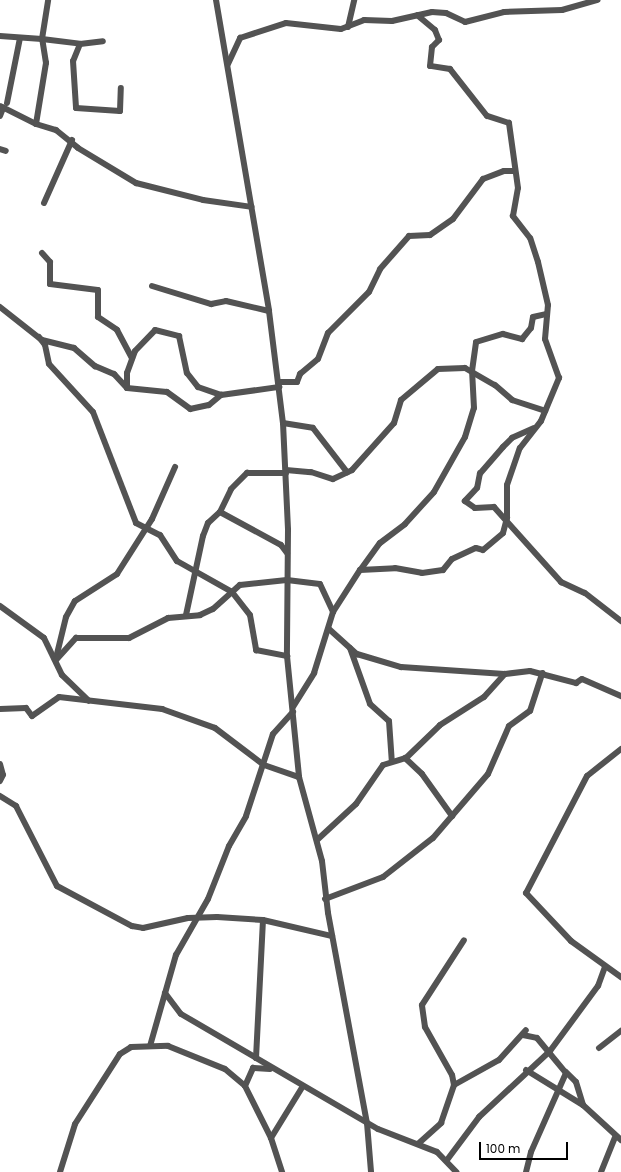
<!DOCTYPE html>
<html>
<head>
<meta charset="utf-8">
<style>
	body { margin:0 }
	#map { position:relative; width:621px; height:1172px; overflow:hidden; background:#fff; font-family:Poppins,sans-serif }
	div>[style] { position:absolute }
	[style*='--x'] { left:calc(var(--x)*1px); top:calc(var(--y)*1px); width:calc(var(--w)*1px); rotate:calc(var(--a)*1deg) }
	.street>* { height:6px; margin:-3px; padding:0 3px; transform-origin:3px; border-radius:3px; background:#535353 }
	span { translate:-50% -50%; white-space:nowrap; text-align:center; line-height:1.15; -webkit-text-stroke:3px #fff; paint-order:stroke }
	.scale { position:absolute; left:479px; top:1142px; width:89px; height:18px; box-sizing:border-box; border:2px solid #000; border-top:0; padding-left:5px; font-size:12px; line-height:14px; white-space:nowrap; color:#000; -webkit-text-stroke:3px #fff; paint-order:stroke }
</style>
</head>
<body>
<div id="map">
	<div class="street">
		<div style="--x:216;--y:0;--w:315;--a:80.3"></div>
		<div style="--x:269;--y:311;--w:113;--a:82.9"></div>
		<div style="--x:283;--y:423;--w:107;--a:87.3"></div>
		<div style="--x:288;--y:530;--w:126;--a:90.5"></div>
		<div style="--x:287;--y:656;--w:122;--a:84.3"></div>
		<div style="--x:299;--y:777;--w:87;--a:74.7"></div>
		<div style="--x:322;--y:861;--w:52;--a:83.4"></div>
		<div style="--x:328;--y:913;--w:214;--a:79.5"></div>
		<div style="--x:367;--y:1123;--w:49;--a:85.3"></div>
		<div style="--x:348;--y:27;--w:28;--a:-77"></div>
		<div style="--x:0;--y:36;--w:42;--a:4.1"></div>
		<div style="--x:42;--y:39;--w:39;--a:-81"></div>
		<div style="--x:80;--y:44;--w:18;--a:112"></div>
		<div style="--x:73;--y:61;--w:47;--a:86.3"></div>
		<div style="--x:76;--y:108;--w:44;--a:3.9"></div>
		<div style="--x:120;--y:111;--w:23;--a:-88"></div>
		<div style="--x:228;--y:64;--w:29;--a:-65"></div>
		<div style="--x:240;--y:38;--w:48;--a:-18.1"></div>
		<div style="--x:286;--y:23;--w:55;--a:6.2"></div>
		<div style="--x:341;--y:29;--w:25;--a:-21"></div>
		<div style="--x:364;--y:20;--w:28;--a:2"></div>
		<div style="--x:392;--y:21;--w:41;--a:-12.7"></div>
		<div style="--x:432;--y:12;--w:14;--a:4"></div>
		<div style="--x:446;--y:13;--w:21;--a:25"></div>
		<div style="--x:465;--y:22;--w:40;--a:-14.4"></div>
		<div style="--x:504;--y:12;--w:58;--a:-2"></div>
		<div style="--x:562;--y:10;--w:37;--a:-16"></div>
		<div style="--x:7;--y:103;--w:66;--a:-78.7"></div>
		<div style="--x:0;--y:106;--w:40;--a:26.6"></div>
		<div style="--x:36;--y:124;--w:21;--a:17"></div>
		<div style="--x:56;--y:130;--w:28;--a:39"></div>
		<div style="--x:78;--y:148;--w:68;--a:31.1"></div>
		<div style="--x:136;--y:183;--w:69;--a:14.2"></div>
		<div style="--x:203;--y:200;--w:49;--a:8.1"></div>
		<div style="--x:0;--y:116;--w:9;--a:-69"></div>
		<div style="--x:36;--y:124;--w:62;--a:-80.7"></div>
		<div style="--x:46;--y:63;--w:24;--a:-99"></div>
		<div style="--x:42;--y:39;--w:38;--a:7"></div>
		<div style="--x:80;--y:44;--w:23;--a:-7"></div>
		<div style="--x:0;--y:149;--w:6;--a:18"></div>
		<div style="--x:44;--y:203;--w:69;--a:-66"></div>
		<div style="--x:42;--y:253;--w:12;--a:48"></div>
		<div style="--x:50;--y:262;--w:22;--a:90"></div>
		<div style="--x:50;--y:284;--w:48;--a:7.1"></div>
		<div style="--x:98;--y:290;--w:27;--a:90"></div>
		<div style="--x:98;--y:317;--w:23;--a:34"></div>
		<div style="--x:117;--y:330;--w:32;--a:62"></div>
		<div style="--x:152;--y:286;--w:62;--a:17"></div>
		<div style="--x:211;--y:304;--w:15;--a:-11"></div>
		<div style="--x:226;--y:301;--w:44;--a:13.1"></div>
		<div style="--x:0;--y:307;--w:53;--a:38.2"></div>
		<div style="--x:42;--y:340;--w:33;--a:14"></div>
		<div style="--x:74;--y:348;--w:28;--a:41"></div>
		<div style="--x:95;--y:366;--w:21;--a:23"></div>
		<div style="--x:114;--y:374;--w:19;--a:47"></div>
		<div style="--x:127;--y:388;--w:40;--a:5.7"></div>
		<div style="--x:167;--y:392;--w:29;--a:36"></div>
		<div style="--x:190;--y:409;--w:19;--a:-12"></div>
		<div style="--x:209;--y:405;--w:16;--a:-40"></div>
		<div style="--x:221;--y:395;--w:59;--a:-7.9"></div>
		<div style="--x:39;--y:337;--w:10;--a:53"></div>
		<div style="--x:45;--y:345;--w:19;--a:78"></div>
		<div style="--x:49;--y:364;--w:65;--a:47.5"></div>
		<div style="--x:93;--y:412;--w:119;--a:68.8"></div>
		<div style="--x:136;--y:523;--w:27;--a:27"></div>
		<div style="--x:160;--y:535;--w:31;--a:57"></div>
		<div style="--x:177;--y:561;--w:63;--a:29.4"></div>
		<div style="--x:232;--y:592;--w:29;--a:52"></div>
		<div style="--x:250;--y:615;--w:36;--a:80"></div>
		<div style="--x:256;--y:650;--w:32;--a:11"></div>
		<div style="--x:278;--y:382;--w:19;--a:0"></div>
		<div style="--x:297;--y:382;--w:9;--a:-69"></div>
		<div style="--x:300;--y:374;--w:23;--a:-40"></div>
		<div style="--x:318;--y:359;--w:28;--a:-69"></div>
		<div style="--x:328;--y:333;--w:58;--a:-45"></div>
		<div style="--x:369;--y:292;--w:25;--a:-64"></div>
		<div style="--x:380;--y:269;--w:44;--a:-48.7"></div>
		<div style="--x:409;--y:236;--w:21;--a:-3"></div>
		<div style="--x:430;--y:235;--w:28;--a:-35"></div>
		<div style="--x:453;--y:219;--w:50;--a:-53.1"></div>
		<div style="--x:483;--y:179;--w:22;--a:-21"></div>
		<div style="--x:504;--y:171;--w:10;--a:0"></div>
		<div style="--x:127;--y:388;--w:15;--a:-90"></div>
		<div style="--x:127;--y:373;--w:23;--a:-70"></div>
		<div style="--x:135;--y:351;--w:29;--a:-46"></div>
		<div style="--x:155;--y:330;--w:25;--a:14"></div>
		<div style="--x:179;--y:336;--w:38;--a:78"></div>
		<div style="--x:187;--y:373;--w:18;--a:52"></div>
		<div style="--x:198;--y:387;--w:24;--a:19"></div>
		<div style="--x:283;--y:423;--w:30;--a:9"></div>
		<div style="--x:313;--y:428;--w:56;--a:52.3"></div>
		<div style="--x:534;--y:428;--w:24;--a:156"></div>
		<div style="--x:512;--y:438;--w:13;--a:135"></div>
		<div style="--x:503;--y:447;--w:35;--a:131"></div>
		<div style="--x:480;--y:473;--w:15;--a:101"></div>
		<div style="--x:477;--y:488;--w:18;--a:133"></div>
		<div style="--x:465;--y:501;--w:12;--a:35"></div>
		<div style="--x:475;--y:508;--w:19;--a:-3"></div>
		<div style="--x:494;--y:507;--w:101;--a:48.2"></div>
		<div style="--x:561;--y:582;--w:26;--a:25"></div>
		<div style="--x:585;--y:593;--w:46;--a:37.9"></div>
		<div style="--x:286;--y:470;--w:25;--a:5"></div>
		<div style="--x:311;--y:472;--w:23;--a:18"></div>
		<div style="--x:333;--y:479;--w:21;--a:-25"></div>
		<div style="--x:352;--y:470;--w:63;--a:-48.2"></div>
		<div style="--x:394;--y:423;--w:24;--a:-73"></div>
		<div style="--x:401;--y:400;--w:48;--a:-40"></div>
		<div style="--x:438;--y:369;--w:27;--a:-2"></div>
		<div style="--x:465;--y:368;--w:34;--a:30"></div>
		<div style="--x:495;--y:385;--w:23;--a:41"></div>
		<div style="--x:512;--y:400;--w:35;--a:18"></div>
		<div style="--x:220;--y:512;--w:69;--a:28.4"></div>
		<div style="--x:281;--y:545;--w:10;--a:53"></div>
		<div style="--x:361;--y:569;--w:32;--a:-54"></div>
		<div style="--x:380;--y:543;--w:31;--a:-37"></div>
		<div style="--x:405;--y:524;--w:43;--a:-47.8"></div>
		<div style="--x:434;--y:492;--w:63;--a:-60.6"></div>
		<div style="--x:465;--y:437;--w:30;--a:-73"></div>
		<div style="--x:474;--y:408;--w:37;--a:-93"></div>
		<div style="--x:472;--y:371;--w:29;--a:-82"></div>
		<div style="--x:476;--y:342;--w:28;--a:-17"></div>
		<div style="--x:503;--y:334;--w:20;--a:15"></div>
		<div style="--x:522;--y:339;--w:14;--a:-51"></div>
		<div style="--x:531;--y:328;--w:11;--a:-80"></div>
		<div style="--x:533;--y:317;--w:13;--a:-13"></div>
		<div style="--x:0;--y:606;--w:54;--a:36"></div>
		<div style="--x:44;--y:638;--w:41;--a:64.1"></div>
		<div style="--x:62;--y:675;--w:37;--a:44"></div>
		<div style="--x:186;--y:615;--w:81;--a:-77.9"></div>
		<div style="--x:203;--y:536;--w:14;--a:-69"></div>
		<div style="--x:208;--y:523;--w:16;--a:-43"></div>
		<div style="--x:220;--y:512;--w:25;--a:-64"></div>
		<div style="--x:231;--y:489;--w:23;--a:-45"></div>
		<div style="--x:247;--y:473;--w:39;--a:0"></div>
		<div style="--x:329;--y:629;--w:38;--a:42"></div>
		<div style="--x:357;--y:654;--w:46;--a:16.5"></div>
		<div style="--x:401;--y:667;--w:104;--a:3.9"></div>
		<div style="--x:505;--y:674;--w:25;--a:-7"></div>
		<div style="--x:530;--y:671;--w:48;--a:14.6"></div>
		<div style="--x:576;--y:683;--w:7;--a:-34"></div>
		<div style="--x:582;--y:679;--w:43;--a:23.6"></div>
		<div style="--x:350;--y:648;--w:59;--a:70.3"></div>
		<div style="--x:370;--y:704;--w:25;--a:42"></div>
		<div style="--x:389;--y:721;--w:39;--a:86"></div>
		<div style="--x:56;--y:658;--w:42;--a:-76.3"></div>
		<div style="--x:66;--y:617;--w:18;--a:-61"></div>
		<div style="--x:75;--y:601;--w:50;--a:-32.7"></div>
		<div style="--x:117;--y:574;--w:65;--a:-57.5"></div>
		<div style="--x:152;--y:519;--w:57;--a:-66.1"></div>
		<div style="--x:56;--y:660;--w:30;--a:-48"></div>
		<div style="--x:76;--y:638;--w:53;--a:0"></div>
		<div style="--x:129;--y:638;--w:44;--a:-27.1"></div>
		<div style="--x:168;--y:618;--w:32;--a:-5"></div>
		<div style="--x:200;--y:615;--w:14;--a:-25"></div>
		<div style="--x:213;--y:609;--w:36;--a:-42"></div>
		<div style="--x:240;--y:585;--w:47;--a:-6.1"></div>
		<div style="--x:287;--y:580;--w:33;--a:7"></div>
		<div style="--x:320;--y:584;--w:31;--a:65"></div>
		<div style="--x:293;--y:707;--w:40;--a:-58"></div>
		<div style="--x:314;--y:673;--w:64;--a:-72.7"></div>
		<div style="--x:333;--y:612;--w:50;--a:-57.3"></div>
		<div style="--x:360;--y:570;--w:35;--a:-3"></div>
		<div style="--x:395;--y:568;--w:27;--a:10"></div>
		<div style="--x:422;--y:573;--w:21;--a:-8"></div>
		<div style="--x:443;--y:570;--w:14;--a:-51"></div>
		<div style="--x:452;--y:559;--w:26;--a:-25"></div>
		<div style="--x:476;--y:548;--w:7;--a:16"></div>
		<div style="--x:483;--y:550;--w:26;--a:-40"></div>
		<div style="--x:503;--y:533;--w:16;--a:-75"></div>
		<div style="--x:507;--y:518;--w:33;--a:-90"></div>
		<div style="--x:507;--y:485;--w:39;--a:-71"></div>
		<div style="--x:520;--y:448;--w:34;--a:-52"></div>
		<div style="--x:541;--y:421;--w:47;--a:-67.3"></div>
		<div style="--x:559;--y:378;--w:41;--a:-109.7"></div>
		<div style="--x:545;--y:339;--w:34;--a:-85"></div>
		<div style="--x:548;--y:305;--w:44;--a:-103.1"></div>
		<div style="--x:538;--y:262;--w:25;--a:-108"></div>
		<div style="--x:530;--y:238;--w:28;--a:-128"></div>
		<div style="--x:513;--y:216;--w:28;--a:-80"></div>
		<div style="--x:518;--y:188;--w:66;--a:-97.9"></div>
		<div style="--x:509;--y:123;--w:23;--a:-162"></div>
		<div style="--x:487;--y:116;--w:60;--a:-128.2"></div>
		<div style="--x:450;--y:69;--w:20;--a:-171"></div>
		<div style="--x:430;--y:66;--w:19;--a:-84"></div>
		<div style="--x:432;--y:47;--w:10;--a:-45"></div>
		<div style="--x:439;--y:40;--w:11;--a:-112"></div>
		<div style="--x:435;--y:30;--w:23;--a:-140"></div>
		<div style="--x:0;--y:709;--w:26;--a:-2"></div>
		<div style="--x:26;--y:708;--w:10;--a:53"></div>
		<div style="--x:32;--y:716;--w:33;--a:-35"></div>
		<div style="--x:59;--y:697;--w:104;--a:6.6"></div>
		<div style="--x:162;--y:709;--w:56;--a:19.7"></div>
		<div style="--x:215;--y:728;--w:61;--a:37.1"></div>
		<div style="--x:264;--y:765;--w:37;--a:19"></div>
		<div style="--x:621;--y:749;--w:43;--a:141.5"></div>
		<div style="--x:587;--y:776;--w:132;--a:117.5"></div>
		<div style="--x:526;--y:893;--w:66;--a:46.8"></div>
		<div style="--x:571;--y:941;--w:62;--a:35.8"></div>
		<div style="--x:405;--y:758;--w:23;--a:43"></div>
		<div style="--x:422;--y:774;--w:52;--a:54.5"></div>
		<div style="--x:0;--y:764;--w:11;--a:75"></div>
		<div style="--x:3;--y:775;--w:7;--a:117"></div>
		<div style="--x:0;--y:796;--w:19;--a:32"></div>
		<div style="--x:16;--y:806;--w:90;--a:62.9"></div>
		<div style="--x:57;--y:886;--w:85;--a:28.1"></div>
		<div style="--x:132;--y:926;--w:11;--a:10"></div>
		<div style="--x:143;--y:928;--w:46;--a:-12.5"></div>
		<div style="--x:188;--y:918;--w:29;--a:-2"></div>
		<div style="--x:217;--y:917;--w:46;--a:3.7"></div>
		<div style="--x:263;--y:920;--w:71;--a:13.1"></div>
		<div style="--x:317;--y:840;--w:53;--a:-42.7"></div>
		<div style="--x:356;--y:804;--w:47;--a:-55.3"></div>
		<div style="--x:383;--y:765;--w:24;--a:-17"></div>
		<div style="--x:406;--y:758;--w:47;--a:-44.1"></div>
		<div style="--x:440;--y:725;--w:52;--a:-32.5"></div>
		<div style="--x:484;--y:697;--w:31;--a:-48"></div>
		<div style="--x:325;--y:899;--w:62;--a:-20.8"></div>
		<div style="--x:383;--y:877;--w:63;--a:-38"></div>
		<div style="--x:433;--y:838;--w:84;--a:-49.3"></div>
		<div style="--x:488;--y:774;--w:52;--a:-66.4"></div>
		<div style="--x:509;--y:726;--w:26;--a:-36"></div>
		<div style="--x:530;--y:711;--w:40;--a:-72"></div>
		<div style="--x:165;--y:993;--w:26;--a:53"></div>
		<div style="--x:181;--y:1014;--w:228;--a:30.3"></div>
		<div style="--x:378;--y:1129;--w:63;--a:21.3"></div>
		<div style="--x:437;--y:1152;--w:28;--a:46"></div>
		<div style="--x:523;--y:1035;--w:14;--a:12"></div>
		<div style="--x:537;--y:1038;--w:45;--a:50.4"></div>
		<div style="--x:566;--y:1073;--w:86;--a:113.9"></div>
		<div style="--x:531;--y:1152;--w:21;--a:104"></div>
		<div style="--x:150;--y:1046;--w:95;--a:-74.1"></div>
		<div style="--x:176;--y:955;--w:64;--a:-60.3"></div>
		<div style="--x:208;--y:899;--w:57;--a:-68.4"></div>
		<div style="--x:229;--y:846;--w:34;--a:-60"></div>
		<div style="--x:246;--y:816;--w:86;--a:-71.8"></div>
		<div style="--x:273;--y:734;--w:30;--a:-48"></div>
		<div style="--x:599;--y:1048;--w:28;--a:-38"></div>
		<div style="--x:256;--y:1058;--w:138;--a:-87.1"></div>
		<div style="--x:526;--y:1070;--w:67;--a:31.6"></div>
		<div style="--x:583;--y:1105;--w:52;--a:42.6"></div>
		<div style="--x:566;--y:1072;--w:14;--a:45"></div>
		<div style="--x:576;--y:1082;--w:24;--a:73"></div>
		<div style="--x:454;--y:1085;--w:51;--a:-29.1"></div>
		<div style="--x:499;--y:1060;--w:40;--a:-48"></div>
		<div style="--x:245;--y:1086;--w:20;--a:-66"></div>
		<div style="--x:253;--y:1068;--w:17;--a:3"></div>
		<div style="--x:271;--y:1138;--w:61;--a:-58.4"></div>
		<div style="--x:419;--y:1143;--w:30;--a:-42"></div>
		<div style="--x:441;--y:1123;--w:40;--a:-71.1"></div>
		<div style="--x:454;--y:1085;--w:10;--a:-101"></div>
		<div style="--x:452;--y:1075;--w:55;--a:-119.4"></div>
		<div style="--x:425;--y:1027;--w:22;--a:-98"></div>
		<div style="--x:422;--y:1005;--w:77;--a:-57.1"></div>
		<div style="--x:447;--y:1160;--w:54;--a:-53.3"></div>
		<div style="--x:479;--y:1117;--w:97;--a:-42.9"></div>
		<div style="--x:550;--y:1051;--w:81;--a:-53.6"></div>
		<div style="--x:598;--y:986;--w:20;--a:-70"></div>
		<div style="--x:60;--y:1172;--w:50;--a:-72.6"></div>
		<div style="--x:75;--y:1124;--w:83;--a:-57.3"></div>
		<div style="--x:120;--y:1054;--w:13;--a:-32"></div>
		<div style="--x:131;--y:1047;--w:37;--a:-2"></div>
		<div style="--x:168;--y:1046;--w:61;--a:22"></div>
		<div style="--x:225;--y:1069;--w:26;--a:40"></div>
		<div style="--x:245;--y:1086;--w:58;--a:63.4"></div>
		<div style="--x:271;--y:1138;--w:36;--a:72"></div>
		<div style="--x:601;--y:1172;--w:37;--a:-68"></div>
	</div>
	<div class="scale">100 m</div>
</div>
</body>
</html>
